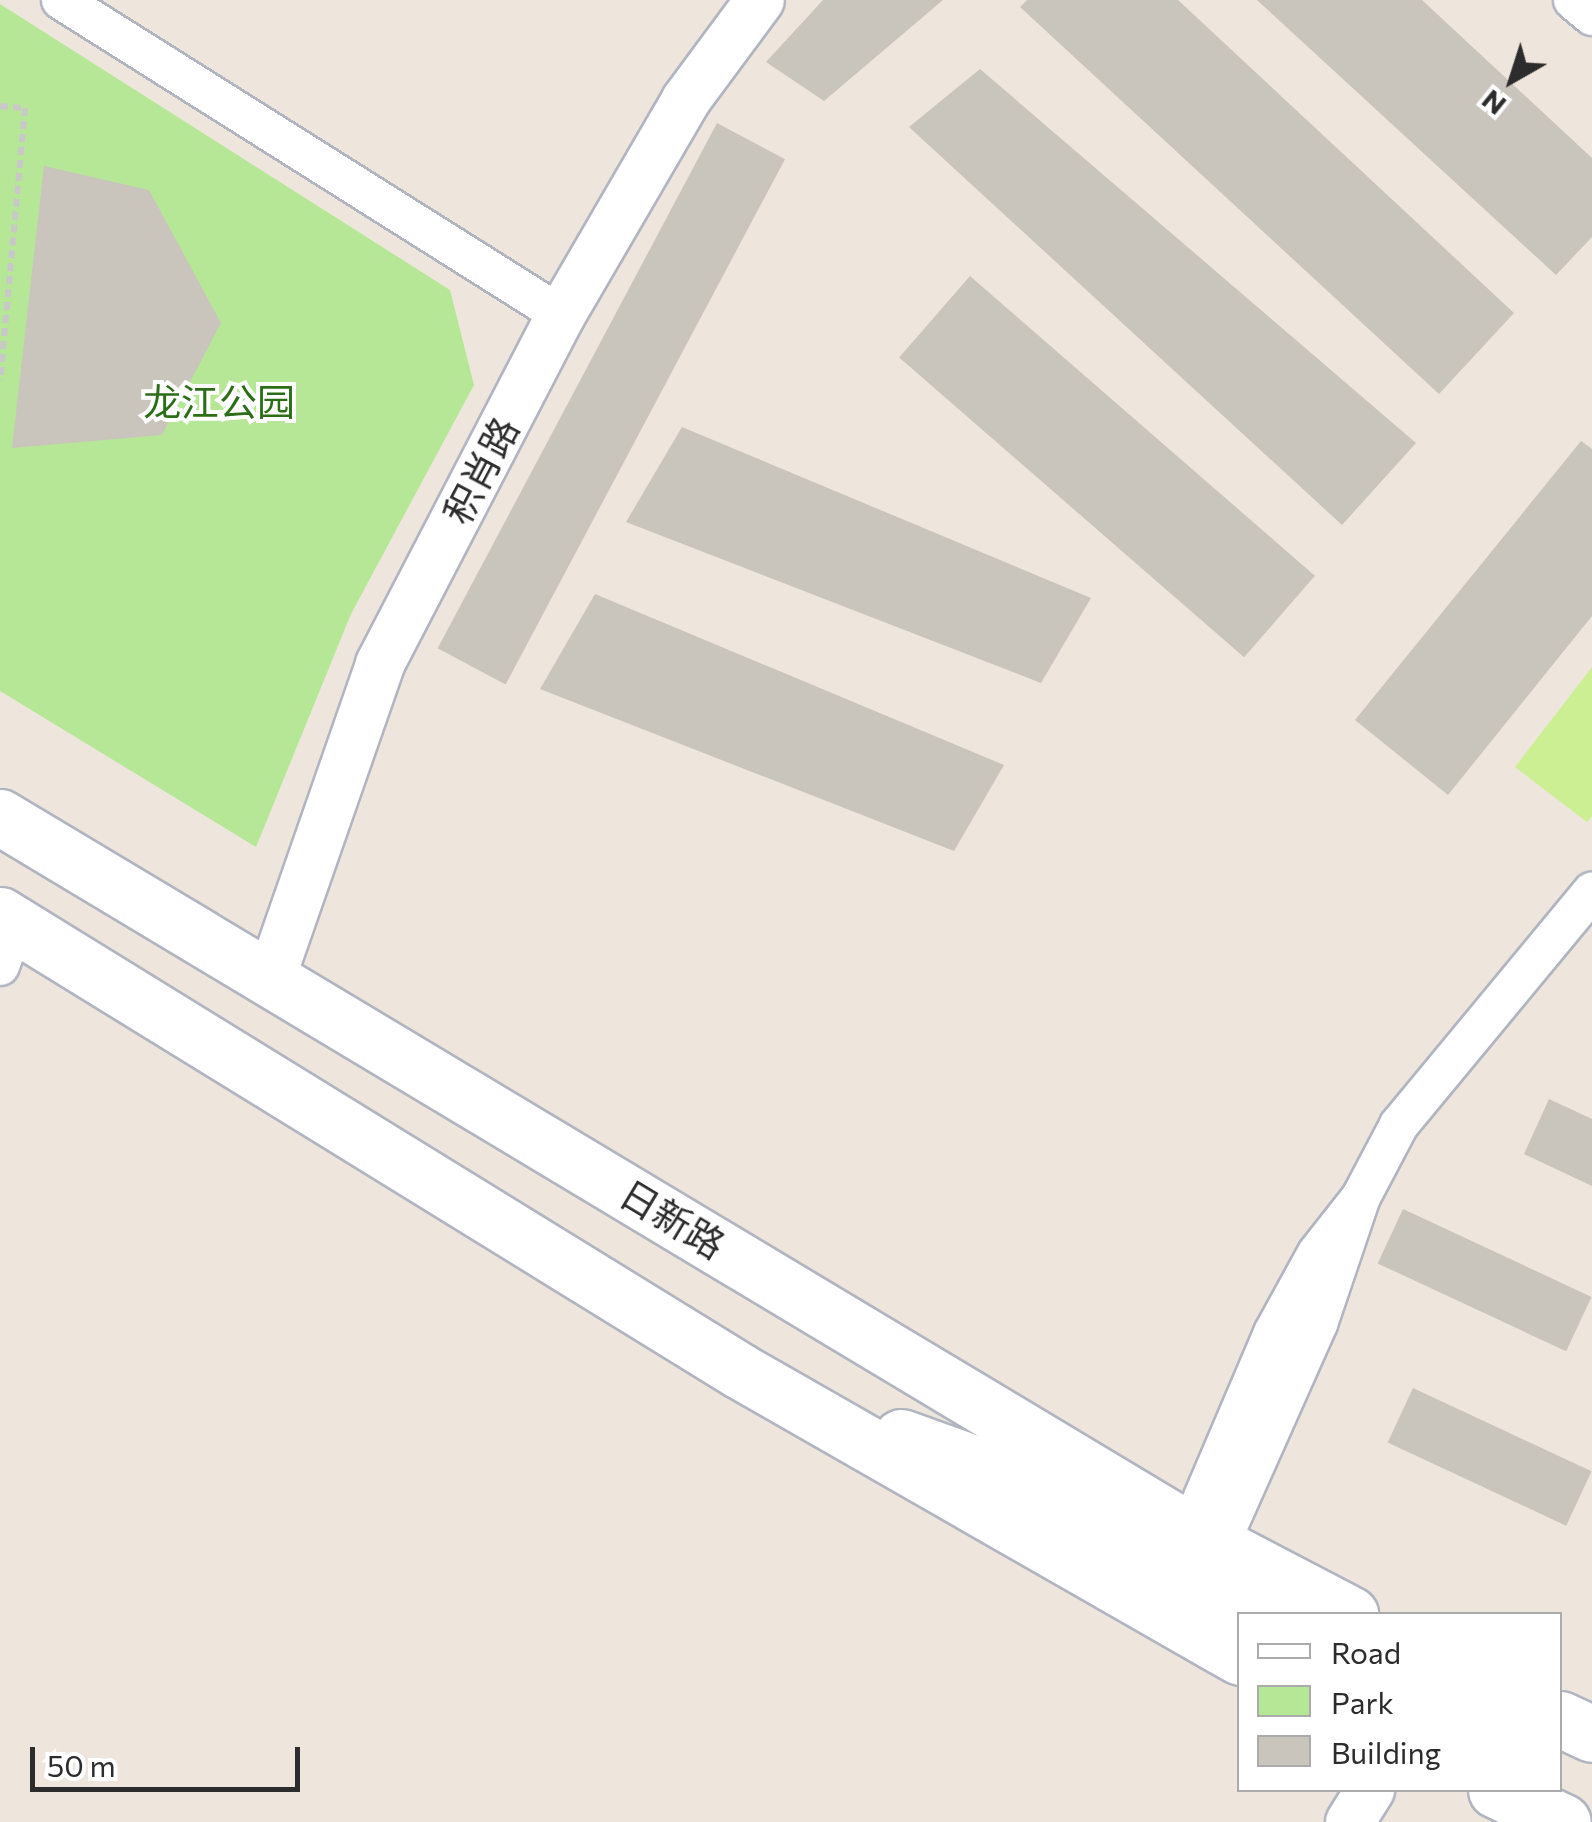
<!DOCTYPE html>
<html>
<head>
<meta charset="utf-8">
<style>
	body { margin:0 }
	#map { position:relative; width:1592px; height:1822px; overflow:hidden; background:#eee6dd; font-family:Commissioner,"Noto Sans SC",sans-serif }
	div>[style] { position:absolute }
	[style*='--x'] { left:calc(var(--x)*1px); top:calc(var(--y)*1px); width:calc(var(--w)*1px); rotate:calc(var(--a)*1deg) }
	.green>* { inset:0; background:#b6e797 }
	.pitch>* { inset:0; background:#ccef93 }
	.building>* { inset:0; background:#c9c4bc; transform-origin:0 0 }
	.path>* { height:6px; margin-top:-3px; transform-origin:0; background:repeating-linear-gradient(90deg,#c8c8c8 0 8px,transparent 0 13px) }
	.roads { filter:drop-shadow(2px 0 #b1b5c0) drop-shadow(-2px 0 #b1b5c0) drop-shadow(0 2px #b1b5c0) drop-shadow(0 -2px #b1b5c0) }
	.minor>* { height:38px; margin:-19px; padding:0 19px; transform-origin:19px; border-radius:19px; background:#fff }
	.tertiary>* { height:48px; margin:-24px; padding:0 24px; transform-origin:24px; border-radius:24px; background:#fff }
	.secondary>* { height:55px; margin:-27.5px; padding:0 27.5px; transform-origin:27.5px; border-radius:27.5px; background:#fff }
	span { translate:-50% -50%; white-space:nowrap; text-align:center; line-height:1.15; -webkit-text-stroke:8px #fff; paint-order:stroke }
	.park-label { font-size:38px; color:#2c6e17 }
	.street-label { font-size:38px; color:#2c2c2c }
	.legend { position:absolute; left:1237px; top:1612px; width:325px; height:180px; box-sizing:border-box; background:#fff; border:2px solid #ababab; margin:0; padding:12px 18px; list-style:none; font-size:30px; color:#2c2c2c }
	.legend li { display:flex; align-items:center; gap:20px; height:50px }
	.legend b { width:50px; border:2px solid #ababab }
	.north { position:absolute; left:1462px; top:30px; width:100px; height:100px; -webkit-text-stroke:8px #fff; paint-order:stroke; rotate:219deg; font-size:28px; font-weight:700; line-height:40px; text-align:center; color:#2c2c2c }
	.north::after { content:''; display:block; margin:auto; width:35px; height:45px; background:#2c2c2c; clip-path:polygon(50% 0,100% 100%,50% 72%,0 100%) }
	.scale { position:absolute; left:30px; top:1747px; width:270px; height:45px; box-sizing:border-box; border:5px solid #2c2c2c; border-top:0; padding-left:12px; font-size:30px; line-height:35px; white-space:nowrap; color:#2c2c2c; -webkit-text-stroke:8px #fff; paint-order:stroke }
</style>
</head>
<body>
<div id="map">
	<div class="green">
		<div style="clip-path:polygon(0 4px,450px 290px,474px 385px,351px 614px,256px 847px,0 691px)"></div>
	</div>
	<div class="pitch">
		<div style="clip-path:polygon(1592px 667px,1592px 816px,1587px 822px,1515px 767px)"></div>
	</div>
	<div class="building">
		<div style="clip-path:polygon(823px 0,943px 0,824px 101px,766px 62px)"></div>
		<div style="clip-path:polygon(1027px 0,1178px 0,1514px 313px,1439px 394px,1020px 7px)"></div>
		<div style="clip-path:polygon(1257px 0,1422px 0,1592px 158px,1592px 237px,1556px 275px)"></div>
		<div style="clip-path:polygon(980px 69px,1416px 443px,1342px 525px,909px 127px)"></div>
		<div style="left:717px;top:123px;width:77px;height:595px;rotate:28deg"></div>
		<div style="clip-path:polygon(44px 166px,149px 190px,221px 323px,162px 435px,12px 448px)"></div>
		<div style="left:970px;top:276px;width:457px;height:108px;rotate:41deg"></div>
		<div style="clip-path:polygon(682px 427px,1091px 598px,1041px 683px,626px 522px)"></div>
		<div style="clip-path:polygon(1581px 441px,1592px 449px,1592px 616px,1448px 795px,1355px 720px)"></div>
		<div style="clip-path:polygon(595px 594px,1004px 765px,954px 851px,540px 689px)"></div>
		<div style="clip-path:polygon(1549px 1099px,1592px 1119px,1592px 1186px,1524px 1154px)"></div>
		<div style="left:1403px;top:1209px;width:208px;height:60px;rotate:25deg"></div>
		<div style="left:1413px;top:1388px;width:197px;height:60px;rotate:25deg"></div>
	</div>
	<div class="path">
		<div style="--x:0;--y:106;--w:25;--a:5"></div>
		<div style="--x:25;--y:108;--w:274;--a:95.2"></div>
	</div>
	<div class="roads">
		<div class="minor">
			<div style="--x:61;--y:0;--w:591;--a:32.21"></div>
			<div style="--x:1573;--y:0;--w:25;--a:40"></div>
			<div style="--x:0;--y:966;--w:44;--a:-69.9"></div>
			<div style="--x:1361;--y:1197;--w:81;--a:-62.2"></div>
			<div style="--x:1399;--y:1125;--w:303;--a:-50.4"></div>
			<div style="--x:1189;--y:1530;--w:214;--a:-66.9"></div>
			<div style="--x:1273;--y:1333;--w:91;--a:-61.2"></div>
			<div style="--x:1317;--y:1253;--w:71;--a:-51.8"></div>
			<div style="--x:1361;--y:1197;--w:134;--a:108.7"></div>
			<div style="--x:1318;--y:1324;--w:243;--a:114"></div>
		</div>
		<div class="tertiary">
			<div style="--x:272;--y:975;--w:329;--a:-70.8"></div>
			<div style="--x:380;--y:664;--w:393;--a:-62.6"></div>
			<div style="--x:561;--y:315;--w:249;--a:-59.8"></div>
			<div style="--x:686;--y:100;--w:124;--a:-53.5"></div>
			<div style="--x:1350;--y:1822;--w:38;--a:-58"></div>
		</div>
		<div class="secondary">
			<div style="--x:0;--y:817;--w:1386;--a:30.95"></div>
			<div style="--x:1189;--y:1530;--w:182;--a:27.6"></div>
			<div style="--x:0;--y:915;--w:869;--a:31.64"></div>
			<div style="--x:740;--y:1371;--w:576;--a:29.77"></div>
			<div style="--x:901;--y:1437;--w:127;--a:19.7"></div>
			<div style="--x:1021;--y:1480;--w:250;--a:31.1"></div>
			<div style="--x:1235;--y:1609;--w:16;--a:11"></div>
			<div style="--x:1251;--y:1612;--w:23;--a:-50"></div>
			<div style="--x:1266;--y:1594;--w:43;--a:-123.7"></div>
			<div style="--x:1560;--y:1719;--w:35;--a:25"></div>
			<div style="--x:1496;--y:1790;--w:74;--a:25.5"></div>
		</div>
	</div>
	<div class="park-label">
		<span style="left:219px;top:401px">龙江公园</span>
	</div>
	<div class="street-label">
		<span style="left:480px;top:470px;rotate:-62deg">积肖路</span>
		<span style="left:673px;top:1218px;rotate:31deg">日新路</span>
	</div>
	<ul class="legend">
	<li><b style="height:12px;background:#fff"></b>Road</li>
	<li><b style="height:28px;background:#b6e797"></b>Park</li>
	<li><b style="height:28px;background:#c9c4bc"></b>Building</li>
	</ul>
	<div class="north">N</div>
	<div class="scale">50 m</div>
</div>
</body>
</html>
